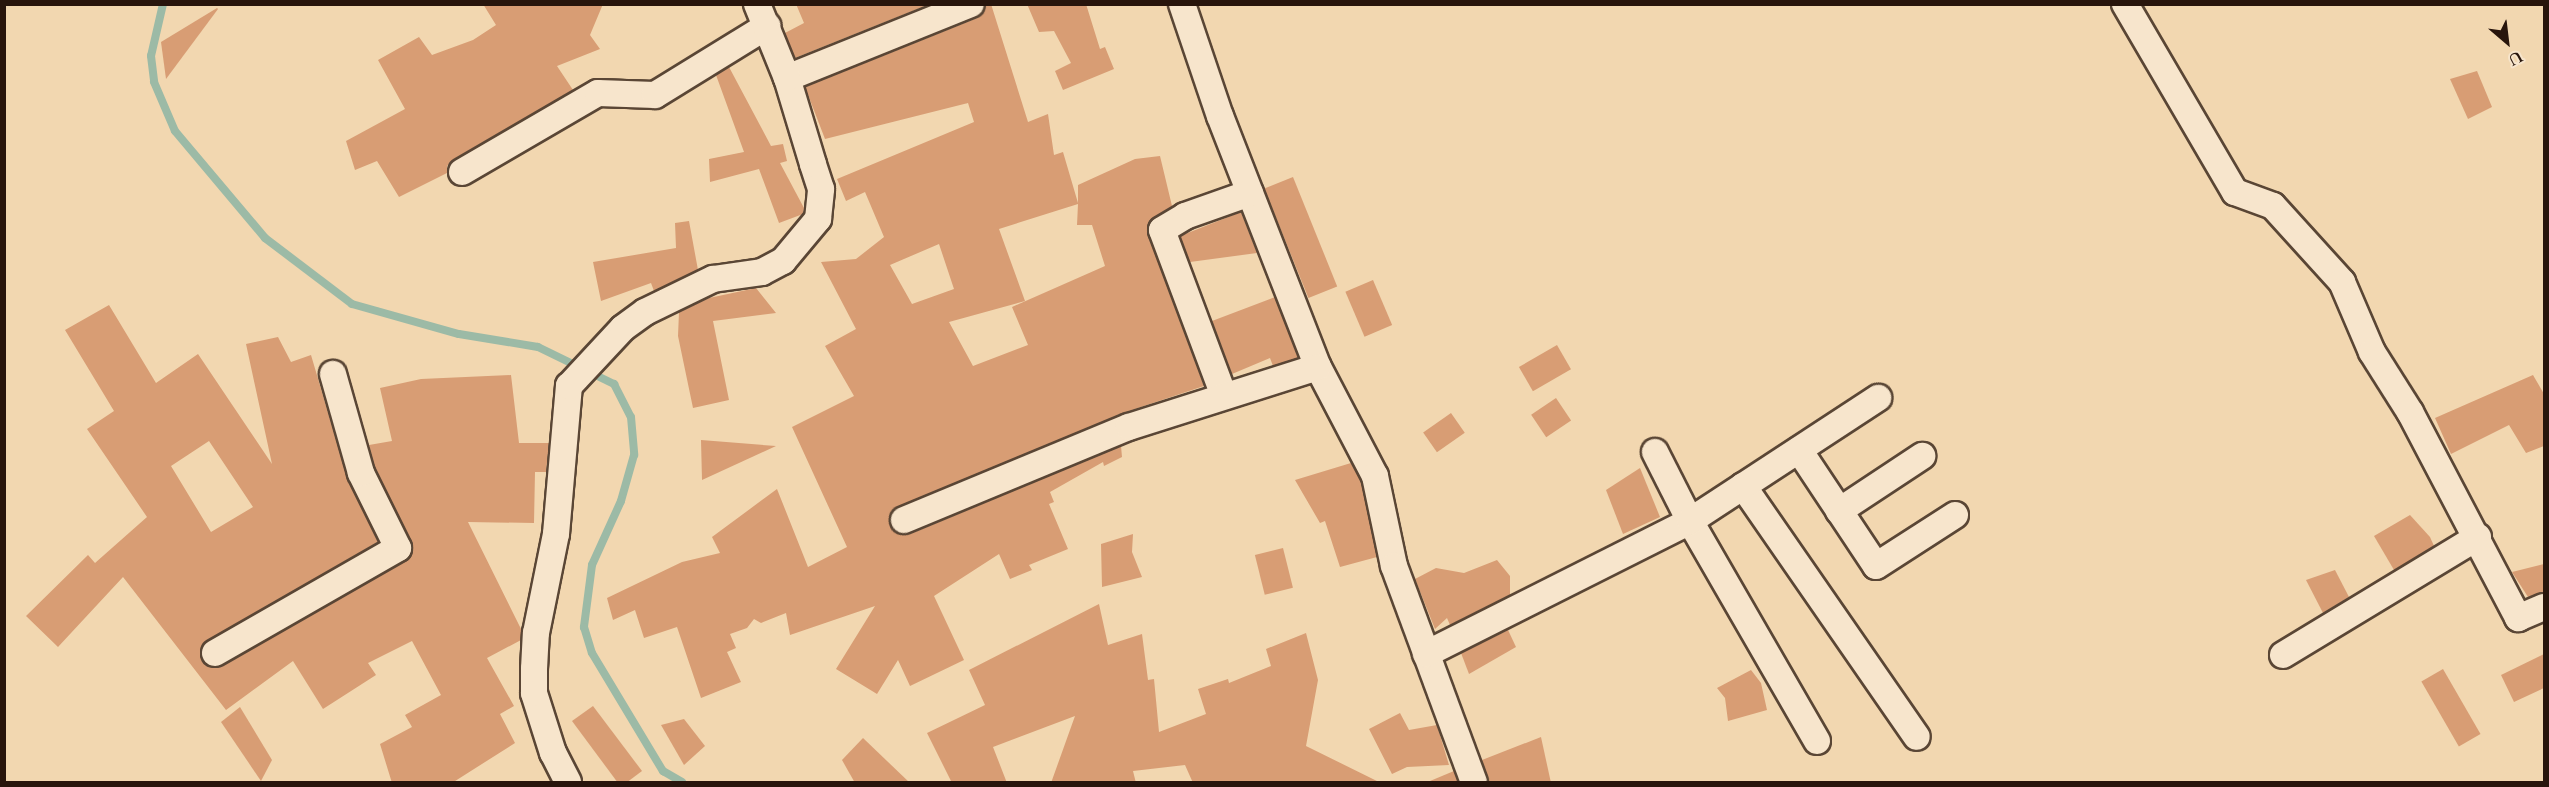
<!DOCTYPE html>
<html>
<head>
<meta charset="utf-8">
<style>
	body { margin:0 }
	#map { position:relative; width:2549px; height:787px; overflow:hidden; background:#f2d7b0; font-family:Cardo,serif }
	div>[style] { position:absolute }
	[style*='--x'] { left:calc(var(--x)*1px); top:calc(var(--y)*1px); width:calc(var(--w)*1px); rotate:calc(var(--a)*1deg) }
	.stream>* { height:8px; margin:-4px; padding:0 4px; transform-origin:4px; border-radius:4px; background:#9cbaa6 }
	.building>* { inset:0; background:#d89d74; transform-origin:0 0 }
	.roads { filter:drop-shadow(2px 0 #5a4635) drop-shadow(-2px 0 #5a4635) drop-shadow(0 2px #5a4635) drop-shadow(0 -2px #5a4635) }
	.street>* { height:26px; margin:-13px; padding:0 13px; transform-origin:13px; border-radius:13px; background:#f7e5cc }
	span { translate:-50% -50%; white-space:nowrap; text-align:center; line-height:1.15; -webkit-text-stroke:4.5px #f7e5cc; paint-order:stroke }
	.frame { position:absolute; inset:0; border:6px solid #28150c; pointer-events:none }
	.north { position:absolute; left:2477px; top:12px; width:60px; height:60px; -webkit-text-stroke:4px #f7e5cc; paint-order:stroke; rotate:152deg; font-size:16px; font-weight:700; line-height:24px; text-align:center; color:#28150c }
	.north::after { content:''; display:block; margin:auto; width:21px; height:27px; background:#28150c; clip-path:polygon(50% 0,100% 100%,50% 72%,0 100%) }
</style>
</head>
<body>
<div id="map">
	<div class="stream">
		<div style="--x:163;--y:4;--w:53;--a:103"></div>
		<div style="--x:151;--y:56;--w:26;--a:83"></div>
		<div style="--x:154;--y:82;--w:53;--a:66.8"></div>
		<div style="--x:175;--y:131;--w:140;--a:49.9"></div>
		<div style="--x:265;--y:238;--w:109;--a:37.2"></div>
		<div style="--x:352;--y:304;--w:111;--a:15.7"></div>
		<div style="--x:459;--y:334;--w:80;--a:9.3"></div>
		<div style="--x:538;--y:347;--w:85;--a:26"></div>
		<div style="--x:614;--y:384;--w:37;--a:63"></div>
		<div style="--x:631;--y:417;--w:38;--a:85"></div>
		<div style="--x:634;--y:455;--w:48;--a:105.8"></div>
		<div style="--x:621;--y:501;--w:70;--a:114.4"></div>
		<div style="--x:592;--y:565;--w:63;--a:97.4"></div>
		<div style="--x:584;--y:627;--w:27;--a:73"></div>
		<div style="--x:592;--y:653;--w:138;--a:59"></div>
		<div style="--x:663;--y:771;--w:22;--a:30"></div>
	</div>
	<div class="building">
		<div style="clip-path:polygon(483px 4px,603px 4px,590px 35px,600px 49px,557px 66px,573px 90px,454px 159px,447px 166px,447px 173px,399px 197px,377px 161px,355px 170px,346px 141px,405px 109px,378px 60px,419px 37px,432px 55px,473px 40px,496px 25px)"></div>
		<div style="clip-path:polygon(796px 4px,930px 4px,795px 58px,785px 33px,804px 23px)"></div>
		<div style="clip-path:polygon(evenodd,986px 4px,991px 4px,1028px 122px,1048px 114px,1054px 155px,1063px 152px,1078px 203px,1078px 185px,1135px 159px,1160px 156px,1172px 206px,1150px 222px,1148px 235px,1204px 386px,1123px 413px,893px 510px,890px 526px,901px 535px,910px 534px,1121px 446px,1122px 457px,1104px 466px,1103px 462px,1050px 492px,1054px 502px,1049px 504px,1068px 549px,1029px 565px,1032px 570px,1010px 579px,999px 554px,934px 596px,964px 660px,910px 686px,898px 660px,877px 694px,836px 669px,875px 606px,790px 635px,786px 613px,761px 623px,754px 619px,747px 628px,730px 634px,736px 648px,727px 652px,741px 682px,701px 698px,677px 627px,644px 638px,635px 610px,613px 620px,607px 598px,682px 562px,720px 553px,712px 537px,777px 489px,808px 567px,847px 547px,792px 427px,854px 396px,825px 346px,856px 329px,821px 262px,856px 259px,884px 237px,865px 192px,846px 201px,837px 179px,974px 122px,968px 103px,825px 139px,805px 87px,977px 18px,986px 4px,1078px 204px,1077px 225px,1092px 225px,1105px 266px,1012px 307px,1028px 345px,973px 366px,949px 322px,1025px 301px,999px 229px,1078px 204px,986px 4px,939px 244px,954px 289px,912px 304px,890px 265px,939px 244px)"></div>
		<div style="clip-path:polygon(1027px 4px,1086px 4px,1100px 49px,1105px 47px,1114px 69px,1063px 90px,1055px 71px,1071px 63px,1054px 31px,1039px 32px)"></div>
		<div style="clip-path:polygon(217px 8px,218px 9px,166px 79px,161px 42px)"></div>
		<div style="clip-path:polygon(729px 67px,771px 146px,783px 144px,787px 161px,780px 163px,804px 208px,803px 214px,779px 223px,759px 169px,710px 182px,709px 159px,744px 152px,716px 75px)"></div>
		<div style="clip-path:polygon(2477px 71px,2492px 107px,2468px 119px,2450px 79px)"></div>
		<div style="left:1293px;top:177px;width:118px;height:31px;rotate:68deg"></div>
		<div style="clip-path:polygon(1241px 212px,1257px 253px,1190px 262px,1180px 236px)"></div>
		<div style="clip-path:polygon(689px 221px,698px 270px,654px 291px,651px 283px,601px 301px,593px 262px,676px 248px,675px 223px)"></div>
		<div style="left:1373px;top:280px;width:49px;height:30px;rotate:67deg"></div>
		<div style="clip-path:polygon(756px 288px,776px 313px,713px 321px,729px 400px,693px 408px,678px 336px,679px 312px,709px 298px)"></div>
		<div style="clip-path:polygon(1275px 297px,1298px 358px,1273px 366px,1270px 358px,1232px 374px,1212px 321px)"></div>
		<div style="clip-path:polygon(evenodd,109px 305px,156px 383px,198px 354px,272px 464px,246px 344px,278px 337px,291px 362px,311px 355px,347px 477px,378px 542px,208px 640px,200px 654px,207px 666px,214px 668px,411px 555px,411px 541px,375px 468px,369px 445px,392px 441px,380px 388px,421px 379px,511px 375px,519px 443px,549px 443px,546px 472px,535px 472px,534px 523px,468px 522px,521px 629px,521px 640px,487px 658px,514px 706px,500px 714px,515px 743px,452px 783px,392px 783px,380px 744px,412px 727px,405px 715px,441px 695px,412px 641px,368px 663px,376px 675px,323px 709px,293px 661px,226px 710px,123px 577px,58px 647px,26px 616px,88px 555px,95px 563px,147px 517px,87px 429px,114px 411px,65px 330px,109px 305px,209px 441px,253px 507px,211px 532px,171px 466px,209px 441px)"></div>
		<div style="left:1557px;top:345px;width:28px;height:44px;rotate:60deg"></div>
		<div style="clip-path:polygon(2533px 375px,2544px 394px,2544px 446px,2526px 453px,2509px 425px,2451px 454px,2435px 418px)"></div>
		<div style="left:1556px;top:398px;width:27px;height:30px;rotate:56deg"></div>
		<div style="left:1451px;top:413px;width:24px;height:34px;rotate:55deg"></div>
		<div style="clip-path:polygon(701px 440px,776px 446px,702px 480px)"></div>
		<div style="clip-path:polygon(1351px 463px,1361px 481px,1377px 557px,1340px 567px,1325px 521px,1320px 523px,1295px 480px)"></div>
		<div style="clip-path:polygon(1640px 468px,1660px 517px,1623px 534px,1606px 490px)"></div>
		<div style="clip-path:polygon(2410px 515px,2430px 537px,2434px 546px,2394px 570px,2374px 536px)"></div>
		<div style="clip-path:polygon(1133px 534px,1132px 552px,1142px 577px,1102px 587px,1101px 544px)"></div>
		<div style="left:1283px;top:548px;width:41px;height:29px;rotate:76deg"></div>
		<div style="clip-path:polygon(1497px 560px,1510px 576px,1510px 595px,1450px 625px,1447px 618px,1435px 629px,1415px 579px,1436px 568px,1464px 573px)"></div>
		<div style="clip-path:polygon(2544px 564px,2544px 592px,2528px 597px,2512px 572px)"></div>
		<div style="clip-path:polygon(2335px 570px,2349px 597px,2323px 613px,2306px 580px)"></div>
		<div style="clip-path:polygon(1099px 604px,1108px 645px,1142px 634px,1148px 680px,1154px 679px,1159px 732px,1206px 714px,1198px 689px,1228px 679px,1229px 683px,1271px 666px,1266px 649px,1306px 633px,1318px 680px,1306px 746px,1381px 783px,1193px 783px,1185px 765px,1133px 771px,1136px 783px,1051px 783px,1075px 716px,993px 747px,1007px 783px,952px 783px,927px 733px,985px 705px,969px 670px)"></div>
		<div style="clip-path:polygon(1508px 630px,1516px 647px,1469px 674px,1461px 653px)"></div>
		<div style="clip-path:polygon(2544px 654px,2544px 688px,2514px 702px,2501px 675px)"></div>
		<div style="left:2443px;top:669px;width:75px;height:25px;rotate:60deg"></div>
		<div style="clip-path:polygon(1751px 670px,1761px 683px,1767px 710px,1728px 721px,1725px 698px,1717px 688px)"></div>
		<div style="clip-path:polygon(593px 706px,642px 771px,626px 783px,618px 783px,572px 721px)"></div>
		<div style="clip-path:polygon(240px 707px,272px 760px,261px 781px,221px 722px)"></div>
		<div style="clip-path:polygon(1400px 713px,1409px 730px,1437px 725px,1449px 765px,1407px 767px,1392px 774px,1369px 729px)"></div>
		<div style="clip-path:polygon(684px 719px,705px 746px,684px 765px,661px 725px)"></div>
		<div style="clip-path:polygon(1541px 737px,1551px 783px,1489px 783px,1482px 760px)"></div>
		<div style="clip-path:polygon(863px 738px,910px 783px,855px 783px,842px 760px)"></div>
		<div style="clip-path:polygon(1454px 771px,1458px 783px,1430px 783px,1430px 781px)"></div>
	</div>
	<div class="roads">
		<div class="street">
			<div style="--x:1182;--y:4;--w:118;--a:71.3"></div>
			<div style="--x:1220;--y:116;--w:269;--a:68.7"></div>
			<div style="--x:1318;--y:367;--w:123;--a:62.4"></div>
			<div style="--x:1375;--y:476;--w:92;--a:78.1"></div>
			<div style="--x:1394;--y:566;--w:230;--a:69.7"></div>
			<div style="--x:2125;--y:4;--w:218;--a:59.7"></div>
			<div style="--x:2235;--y:192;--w:40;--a:20.2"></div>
			<div style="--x:2273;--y:206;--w:103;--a:47.8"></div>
			<div style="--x:2342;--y:282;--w:76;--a:66.8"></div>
			<div style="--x:2372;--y:352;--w:71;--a:57.7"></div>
			<div style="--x:2410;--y:412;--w:233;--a:62.3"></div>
			<div style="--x:2518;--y:618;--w:28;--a:-23"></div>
			<div style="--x:787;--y:78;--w:198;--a:-21.9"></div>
			<div style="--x:462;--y:172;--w:157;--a:-30.2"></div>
			<div style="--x:598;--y:93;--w:57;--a:2"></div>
			<div style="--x:655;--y:95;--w:132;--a:-31.6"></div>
			<div style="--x:1224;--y:396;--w:177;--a:-110.5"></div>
			<div style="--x:1162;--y:230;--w:27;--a:-31"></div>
			<div style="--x:1185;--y:216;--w:69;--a:-19.5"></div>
			<div style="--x:1799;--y:450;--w:139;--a:56.4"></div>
			<div style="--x:1876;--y:566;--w:94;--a:-32.8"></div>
			<div style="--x:1655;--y:452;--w:77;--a:63.1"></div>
			<div style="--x:1690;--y:521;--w:254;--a:60"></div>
			<div style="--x:1743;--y:486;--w:305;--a:55.3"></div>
			<div style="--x:1839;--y:511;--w:100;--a:-33.5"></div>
			<div style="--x:904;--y:520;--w:243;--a:-22.5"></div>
			<div style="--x:1129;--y:427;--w:198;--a:-17.6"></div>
			<div style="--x:215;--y:653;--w:211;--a:-29.8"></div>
			<div style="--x:398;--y:548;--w:84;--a:-116.3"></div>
			<div style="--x:361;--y:473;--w:103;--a:-105.8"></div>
			<div style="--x:1426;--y:654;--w:296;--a:-26.7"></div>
			<div style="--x:1690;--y:521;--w:225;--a:-33.2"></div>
			<div style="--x:2283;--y:655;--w:228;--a:-31.2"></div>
			<div style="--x:568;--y:782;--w:33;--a:-117"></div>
			<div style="--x:553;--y:753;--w:63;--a:-107.6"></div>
			<div style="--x:534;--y:693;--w:24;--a:-90"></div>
			<div style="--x:534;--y:669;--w:36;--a:-87"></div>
			<div style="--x:536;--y:633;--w:101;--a:-78.6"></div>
			<div style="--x:556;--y:534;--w:149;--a:-85"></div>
			<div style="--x:569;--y:386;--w:79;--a:-47"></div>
			<div style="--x:623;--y:328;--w:27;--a:-36"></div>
			<div style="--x:645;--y:312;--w:76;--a:-25.9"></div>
			<div style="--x:713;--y:279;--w:49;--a:-8.1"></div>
			<div style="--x:762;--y:272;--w:24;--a:-28"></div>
			<div style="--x:783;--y:261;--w:55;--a:-50.2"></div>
			<div style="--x:818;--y:219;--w:30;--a:-84"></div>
			<div style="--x:821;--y:189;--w:26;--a:-108"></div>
			<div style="--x:813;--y:164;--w:90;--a:-106.8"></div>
			<div style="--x:787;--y:78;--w:80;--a:-112.1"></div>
		</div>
	</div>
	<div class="frame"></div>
	<div class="north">U</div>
</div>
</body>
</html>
